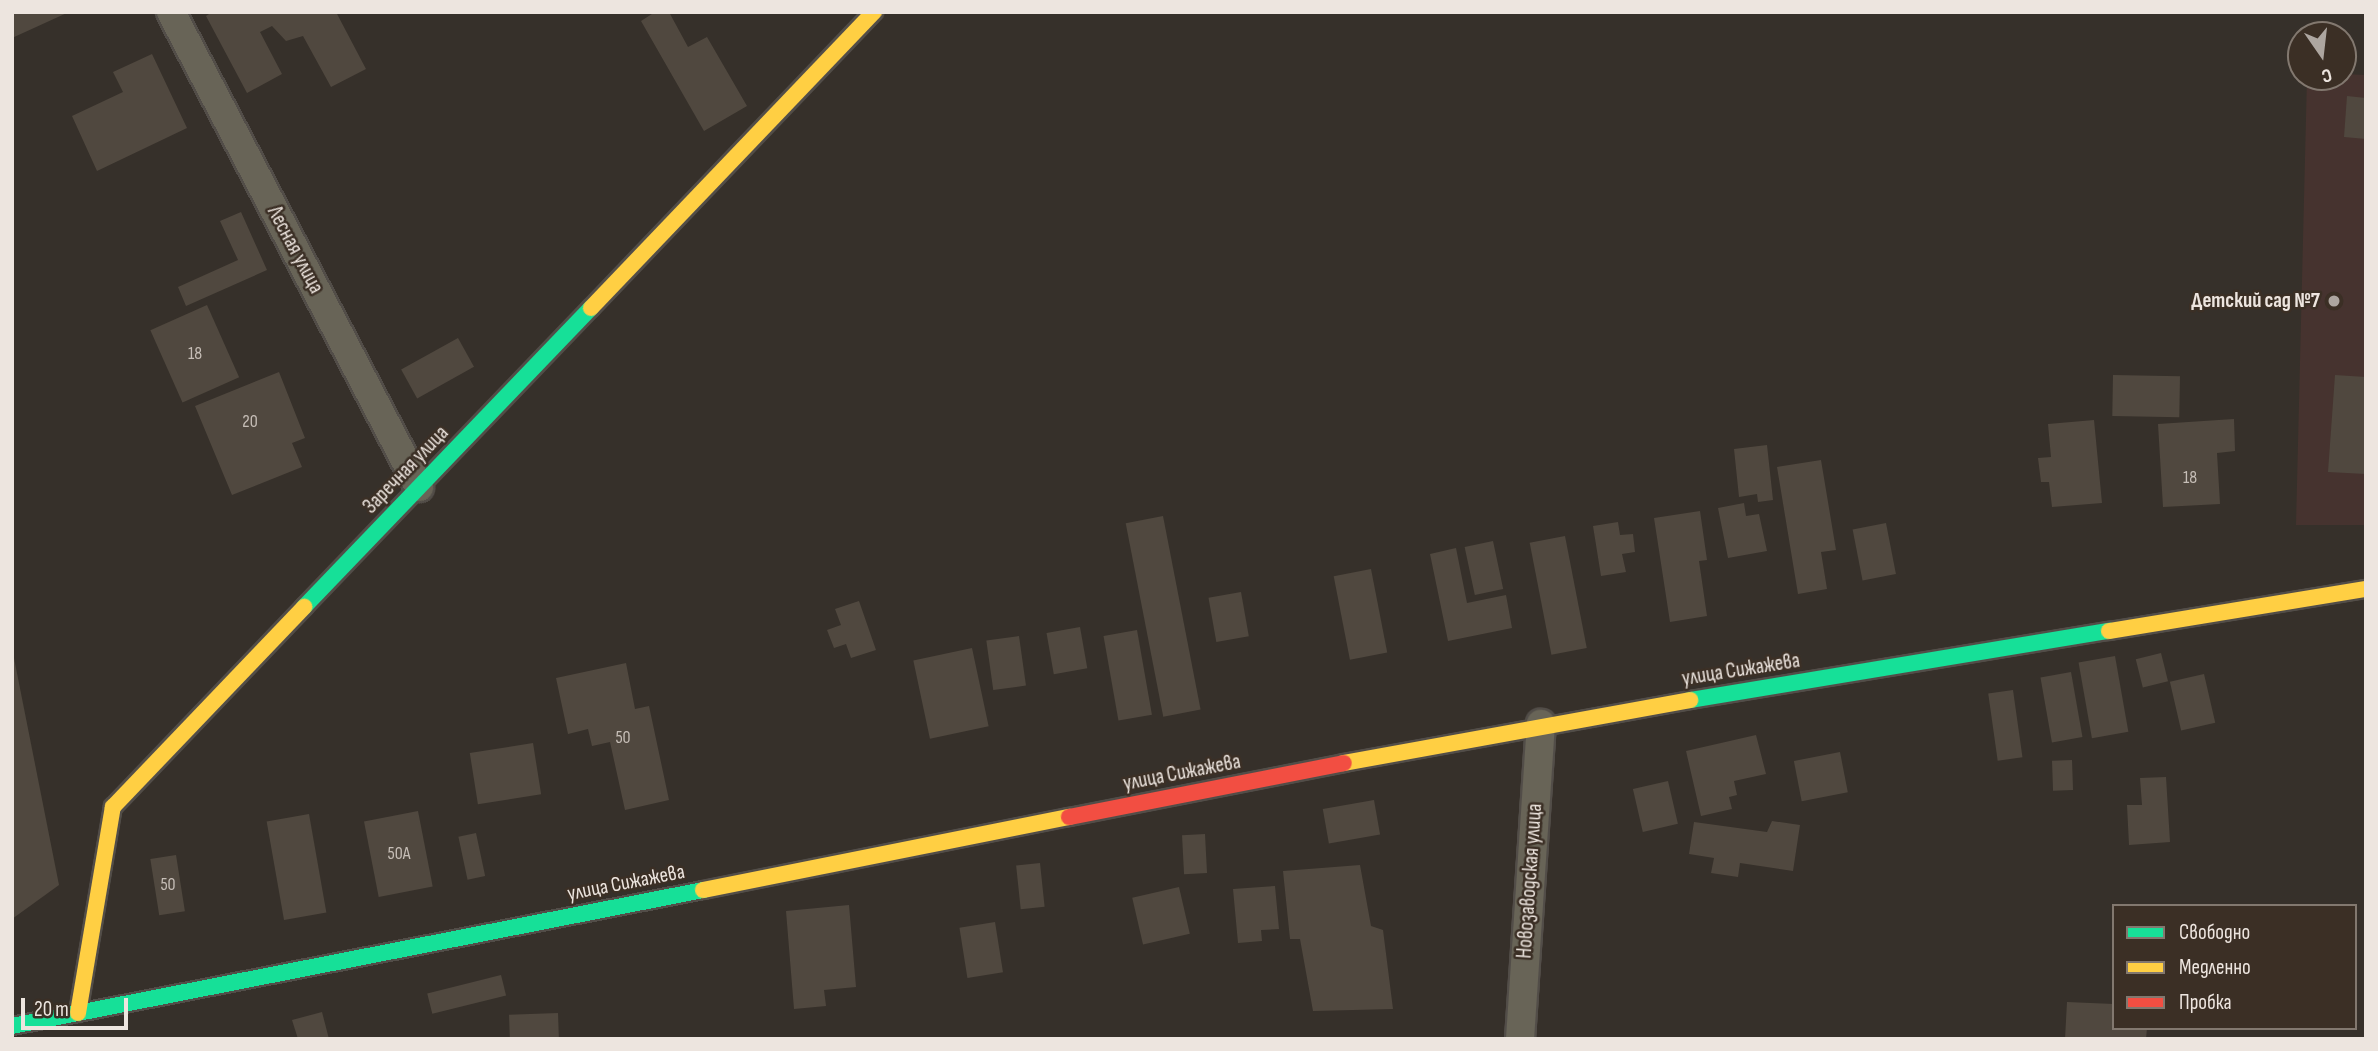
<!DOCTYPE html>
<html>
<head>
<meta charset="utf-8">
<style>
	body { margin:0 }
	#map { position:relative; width:2378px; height:1051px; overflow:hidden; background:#36302a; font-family:"Sofia Sans Condensed",sans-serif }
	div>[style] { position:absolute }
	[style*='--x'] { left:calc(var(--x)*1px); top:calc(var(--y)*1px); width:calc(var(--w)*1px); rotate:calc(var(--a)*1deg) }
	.education>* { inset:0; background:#46332f }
	.building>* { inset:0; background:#50483f; transform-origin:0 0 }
	.roads { filter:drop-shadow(2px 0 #524d48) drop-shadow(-2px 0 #524d48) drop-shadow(0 2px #524d48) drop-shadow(0 -2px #524d48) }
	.street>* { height:28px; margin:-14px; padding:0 14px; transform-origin:14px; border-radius:14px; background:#686457 }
	.fast>* { height:16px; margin:-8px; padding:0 8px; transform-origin:8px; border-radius:8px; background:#16e098 }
	.slow>* { height:16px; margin:-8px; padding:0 8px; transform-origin:8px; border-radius:8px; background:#ffcf43 }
	.jam>* { height:16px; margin:-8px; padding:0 8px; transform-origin:8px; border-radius:8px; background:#f24e42 }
	.dots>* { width:19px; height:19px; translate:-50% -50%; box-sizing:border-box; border:4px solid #3b2f25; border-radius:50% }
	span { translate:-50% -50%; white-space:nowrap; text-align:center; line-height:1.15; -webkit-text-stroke:5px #3b2f25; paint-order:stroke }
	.number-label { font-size:18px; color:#c6beb7 }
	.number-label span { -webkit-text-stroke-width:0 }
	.street-label { font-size:21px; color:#ede5df }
	.poi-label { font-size:21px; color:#ede5df; font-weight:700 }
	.right { translate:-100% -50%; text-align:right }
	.frame { position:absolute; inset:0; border:14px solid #ede5df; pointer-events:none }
	.legend { position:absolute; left:2112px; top:904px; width:245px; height:126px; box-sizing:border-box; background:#3b2f25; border:2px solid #82786f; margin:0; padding:9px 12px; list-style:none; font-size:21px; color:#ede5df }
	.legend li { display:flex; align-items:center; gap:14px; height:35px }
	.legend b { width:35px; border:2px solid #82786f }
	.north { position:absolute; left:2287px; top:21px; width:70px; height:70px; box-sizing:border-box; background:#3b2f25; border:2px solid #82786f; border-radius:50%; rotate:166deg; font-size:19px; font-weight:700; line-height:28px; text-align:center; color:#ede5df }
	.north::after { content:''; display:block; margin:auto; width:24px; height:32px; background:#ada6a0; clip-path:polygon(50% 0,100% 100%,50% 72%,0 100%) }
	.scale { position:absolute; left:21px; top:998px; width:107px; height:32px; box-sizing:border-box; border:4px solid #ede5df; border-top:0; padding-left:9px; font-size:21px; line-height:24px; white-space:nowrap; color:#ede5df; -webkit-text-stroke:5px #3b2f25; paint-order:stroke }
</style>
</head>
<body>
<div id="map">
	<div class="education">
		<div style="clip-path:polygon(2343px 74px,2366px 75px,2366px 525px,2296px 525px,2307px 77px)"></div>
	</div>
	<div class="building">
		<div style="clip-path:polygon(12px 12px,69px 12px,12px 38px)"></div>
		<div style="clip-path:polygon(212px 12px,336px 12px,366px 69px,331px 87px,303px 36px,286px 41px,272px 26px,260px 32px,282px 74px,247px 93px,206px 16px)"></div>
		<div style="clip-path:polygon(655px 12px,669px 12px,688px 47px,707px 37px,747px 106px,704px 131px,641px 21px)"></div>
		<div style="clip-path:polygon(152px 54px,187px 128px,97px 171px,72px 116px,123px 92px,113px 72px)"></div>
		<div style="clip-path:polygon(2347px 96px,2366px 98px,2366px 139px,2344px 137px)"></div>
		<div style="clip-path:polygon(241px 212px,267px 270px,186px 306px,178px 287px,238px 260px,220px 221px)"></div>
		<div style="left:207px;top:305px;width:79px;height:62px;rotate:66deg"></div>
		<div style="left:458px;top:338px;width:33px;height:65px;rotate:61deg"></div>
		<div style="clip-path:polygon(279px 372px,305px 438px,292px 443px,302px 467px,232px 495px,195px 406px)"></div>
		<div style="left:2113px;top:375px;width:67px;height:41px;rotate:1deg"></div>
		<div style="clip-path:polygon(2335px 375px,2366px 377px,2366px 474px,2328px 472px)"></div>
		<div style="clip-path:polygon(2234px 419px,2235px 451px,2217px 453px,2220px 504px,2163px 507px,2158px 424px)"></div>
		<div style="clip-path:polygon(2094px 420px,2102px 503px,2052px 507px,2049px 482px,2041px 482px,2038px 458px,2051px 457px,2048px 424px)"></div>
		<div style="clip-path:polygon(1767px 445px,1773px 500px,1758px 502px,1757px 494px,1739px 497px,1734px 449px)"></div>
		<div style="clip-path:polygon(1821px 460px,1836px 550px,1821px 552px,1827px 589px,1798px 594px,1777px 467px)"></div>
		<div style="clip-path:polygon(1744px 503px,1746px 516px,1759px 514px,1767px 551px,1728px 558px,1718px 508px)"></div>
		<div style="clip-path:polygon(1700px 511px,1707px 560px,1699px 561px,1707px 616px,1670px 622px,1654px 518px)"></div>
		<div style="left:1163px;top:516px;width:197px;height:38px;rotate:79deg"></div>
		<div style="clip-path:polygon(1618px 522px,1620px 535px,1633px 534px,1635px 552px,1622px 554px,1626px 572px,1601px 576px,1593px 526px)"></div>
		<div style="left:1886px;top:523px;width:52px;height:34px;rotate:79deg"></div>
		<div style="left:1565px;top:536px;width:114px;height:36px;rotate:79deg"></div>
		<div style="left:1493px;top:541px;width:49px;height:29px;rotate:78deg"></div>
		<div style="clip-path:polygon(1456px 548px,1467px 603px,1506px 595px,1512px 628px,1448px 641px,1430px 554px)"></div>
		<div style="left:1371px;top:569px;width:85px;height:38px;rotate:79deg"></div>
		<div style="left:1241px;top:592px;width:45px;height:33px;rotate:80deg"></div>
		<div style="clip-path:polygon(859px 601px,876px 650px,851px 658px,846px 644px,834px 648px,827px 630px,841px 625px,835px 609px)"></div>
		<div style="left:1080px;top:627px;width:42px;height:34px;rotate:80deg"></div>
		<div style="left:1137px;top:630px;width:86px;height:34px;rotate:80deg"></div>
		<div style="left:1019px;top:636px;width:50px;height:33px;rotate:82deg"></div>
		<div style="clip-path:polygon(12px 648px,59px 885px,12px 919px)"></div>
		<div style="left:972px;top:648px;width:80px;height:60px;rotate:78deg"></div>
		<div style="left:2161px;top:653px;width:29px;height:26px;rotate:76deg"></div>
		<div style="left:2115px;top:656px;width:77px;height:37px;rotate:80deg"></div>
		<div style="clip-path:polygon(626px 663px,635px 709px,649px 706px,669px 800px,625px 810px,610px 742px,592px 746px,588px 729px,568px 734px,556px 678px)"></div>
		<div style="left:2071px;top:672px;width:66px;height:31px;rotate:80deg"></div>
		<div style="left:2204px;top:674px;width:50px;height:35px;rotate:77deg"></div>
		<div style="left:2013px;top:690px;width:68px;height:25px;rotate:82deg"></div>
		<div style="clip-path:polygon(1756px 735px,1766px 774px,1734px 781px,1737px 795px,1729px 797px,1732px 809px,1701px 816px,1686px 751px)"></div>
		<div style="left:533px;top:743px;width:52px;height:64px;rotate:81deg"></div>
		<div style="left:1840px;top:752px;width:41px;height:47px;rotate:79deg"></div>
		<div style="left:2072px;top:760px;width:30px;height:20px;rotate:88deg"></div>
		<div style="clip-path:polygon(2166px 777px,2170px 842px,2129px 845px,2127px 805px,2142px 805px,2140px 778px)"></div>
		<div style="left:1668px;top:781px;width:44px;height:36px;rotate:77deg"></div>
		<div style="left:1374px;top:800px;width:35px;height:52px;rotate:80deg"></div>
		<div style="left:418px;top:811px;width:77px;height:55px;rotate:79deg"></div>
		<div style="left:309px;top:814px;width:100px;height:43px;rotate:80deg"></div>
		<div style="clip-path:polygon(1772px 821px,1800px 825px,1793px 871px,1740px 863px,1738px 877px,1711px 873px,1714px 858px,1689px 854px,1694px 822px,1767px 832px)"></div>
		<div style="left:476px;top:833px;width:44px;height:18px;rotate:78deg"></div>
		<div style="left:1205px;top:834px;width:39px;height:23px;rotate:87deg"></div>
		<div style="left:176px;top:855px;width:57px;height:26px;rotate:81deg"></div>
		<div style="left:1040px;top:863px;width:44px;height:24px;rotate:84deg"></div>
		<div style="clip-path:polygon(1360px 865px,1371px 926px,1383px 930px,1393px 1009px,1313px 1011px,1300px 939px,1290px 939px,1283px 871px)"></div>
		<div style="clip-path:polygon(1275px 886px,1279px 929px,1261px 930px,1262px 941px,1238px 943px,1233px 889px)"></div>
		<div style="left:1179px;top:887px;width:48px;height:48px;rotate:77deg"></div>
		<div style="clip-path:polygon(849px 905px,856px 987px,824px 990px,826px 1006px,794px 1009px,786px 911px)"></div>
		<div style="left:995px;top:922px;width:51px;height:36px;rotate:81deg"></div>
		<div style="left:501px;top:975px;width:21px;height:76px;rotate:76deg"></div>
		<div style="clip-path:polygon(2067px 1002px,2114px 1004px,2114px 1028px,2147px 1028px,2146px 1039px,2065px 1039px)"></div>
		<div style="clip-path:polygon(322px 1012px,329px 1039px,298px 1039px,292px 1020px)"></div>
		<div style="left:558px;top:1013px;width:26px;height:49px;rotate:88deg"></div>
	</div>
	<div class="roads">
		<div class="street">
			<div style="--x:171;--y:12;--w:536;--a:62.43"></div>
			<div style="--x:1520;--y:1039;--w:316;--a:-86.2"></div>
		</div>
		<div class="fast">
			<div style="--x:304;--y:607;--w:414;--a:-46.2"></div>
			<div style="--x:1690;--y:700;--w:425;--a:-9.4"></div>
			<div style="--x:12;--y:1026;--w:704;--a:-11.13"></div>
		</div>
		<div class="slow">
			<div style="--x:591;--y:308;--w:410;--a:-46.3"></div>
			<div style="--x:2109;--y:631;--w:260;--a:-9.3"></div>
			<div style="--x:1344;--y:763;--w:352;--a:-10.3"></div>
			<div style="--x:703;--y:890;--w:373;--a:-11.3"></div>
			<div style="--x:78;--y:1013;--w:209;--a:-80.4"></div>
			<div style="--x:113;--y:807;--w:277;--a:-46.3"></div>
		</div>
		<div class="jam">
			<div style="--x:1069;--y:817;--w:280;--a:-11.1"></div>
		</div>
	</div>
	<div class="dots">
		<div style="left:2334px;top:301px;background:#ada6a0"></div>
	</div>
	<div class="number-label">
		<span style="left:195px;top:354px">18</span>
		<span style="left:250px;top:422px">20</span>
		<span style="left:2190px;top:478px">18</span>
		<span style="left:623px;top:738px">50</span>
		<span style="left:399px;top:854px">50А</span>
		<span style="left:168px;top:885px">50</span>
	</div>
	<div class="street-label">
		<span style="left:295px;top:250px;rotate:62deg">Лесная улица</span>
		<span style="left:406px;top:470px;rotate:-46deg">Заречная улица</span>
		<span style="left:1741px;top:670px;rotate:-9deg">улица Сижажева</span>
		<span style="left:1182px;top:773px;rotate:-11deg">улица Сижажева</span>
		<span style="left:1530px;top:881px;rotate:-86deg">Новозаводская улица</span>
		<span style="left:626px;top:883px;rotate:-11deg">улица Сижажева</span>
	</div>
	<div class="poi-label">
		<span class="right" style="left:2320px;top:301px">Детский сад №7</span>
	</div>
	<div class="frame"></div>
	<ul class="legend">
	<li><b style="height:9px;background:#16e098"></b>Свободно</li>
	<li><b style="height:9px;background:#ffcf43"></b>Медленно</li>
	<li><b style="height:9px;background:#f24e42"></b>Пробка</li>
	</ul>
	<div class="north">С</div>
	<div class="scale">20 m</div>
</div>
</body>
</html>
